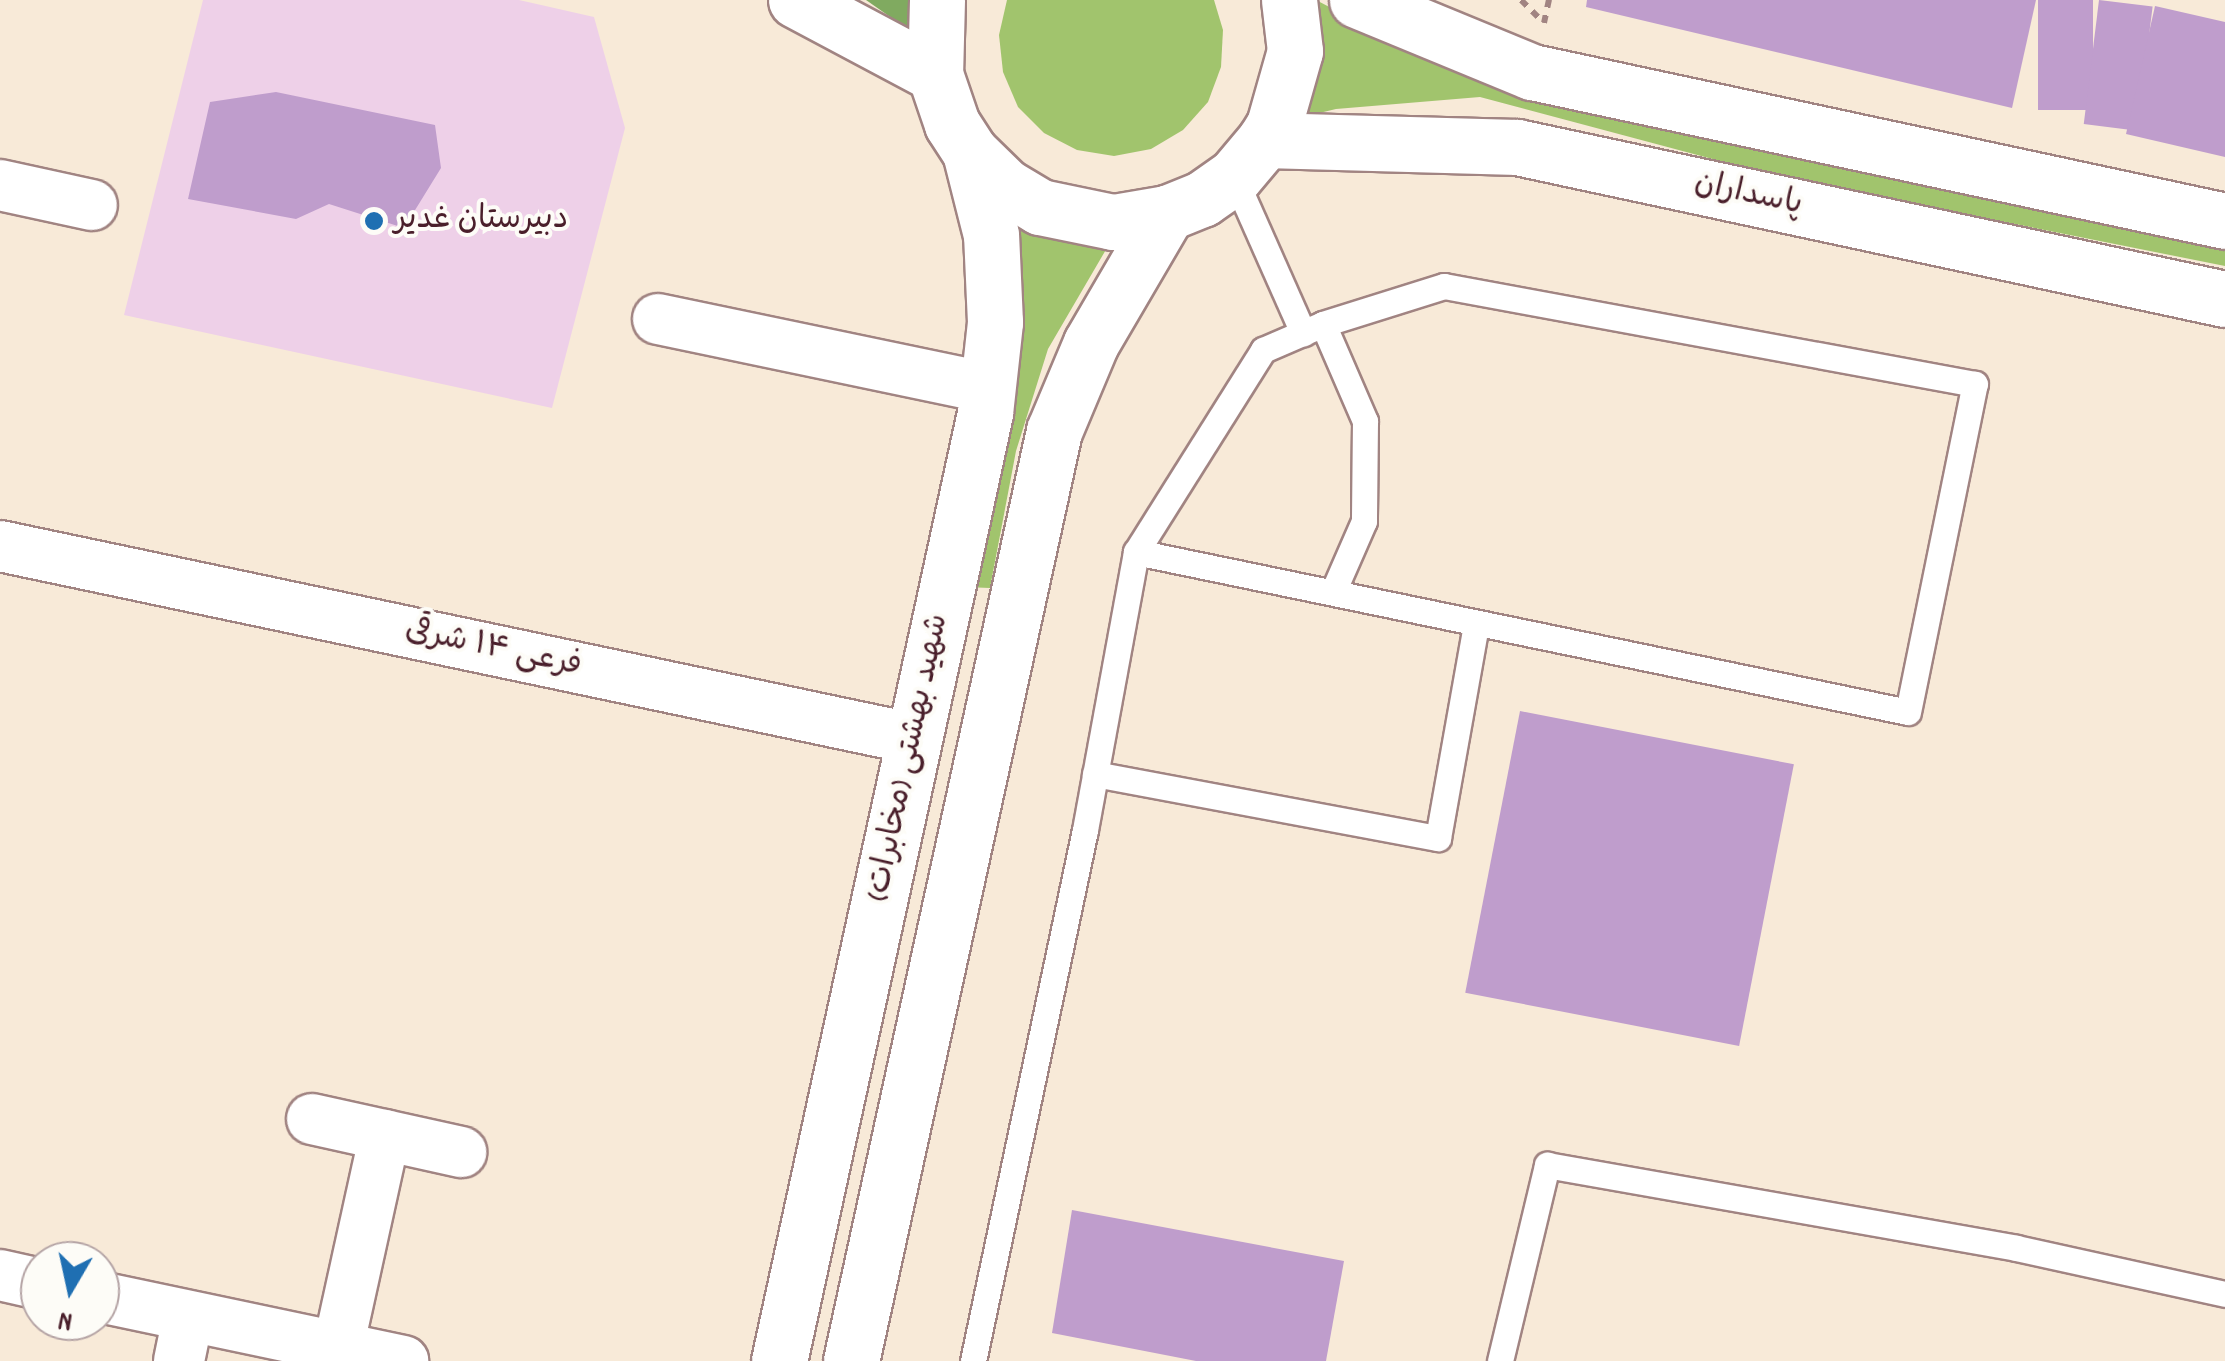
<!DOCTYPE html>
<html>
<head>
<meta charset="utf-8">
<style>
	body { margin:0 }
	#map { position:relative; width:2225px; height:1361px; overflow:hidden; background:#f8ead8; font-family:Dekko,"Playpen Sans Arabic",sans-serif }
	div>[style] { position:absolute }
	[style*='--x'] { left:calc(var(--x)*1px); top:calc(var(--y)*1px); width:calc(var(--w)*1px); rotate:calc(var(--a)*1deg) }
	.built>* { inset:0; background:#eed0e8 }
	.green>* { inset:0; background:#a1c46d }
	.forest>* { inset:0; background:#80aa60 }
	.building>* { inset:0; background:#bf9dcc; transform-origin:0 0 }
	.path>* { height:6px; margin-top:-3px; transform-origin:0; background:repeating-linear-gradient(90deg,#a18482 0 8px,transparent 0 16px) }
	.roads { filter:drop-shadow(2px 0 #a18482) drop-shadow(-2px 0 #a18482) drop-shadow(0 2px #a18482) drop-shadow(0 -2px #a18482) }
	.lane>* { height:25px; margin:-12.5px; padding:0 12.5px; transform-origin:12.5px; border-radius:12.5px; background:#fff }
	.street>* { height:50px; margin:-25px; padding:0 25px; transform-origin:25px; border-radius:25px; background:#fff }
	.secondary>* { height:55px; margin:-27.5px; padding:0 27.5px; transform-origin:27.5px; border-radius:27.5px; background:#fff }
	.dots>* { width:28px; height:28px; translate:-50% -50%; box-sizing:border-box; border:5px solid #fdfcf7; border-radius:50% }
	span { translate:-50% -50%; white-space:nowrap; text-align:center; line-height:1.15; -webkit-text-stroke:8px #fdfcf7; paint-order:stroke }
	.street-label { font-size:32px; color:#4a1f2b }
	.poi-label { font-size:32px; color:#4a1f2b }
	.left { translate:0 -50%; text-align:left }
	.north { position:absolute; left:20px; top:1241px; width:100px; height:100px; box-sizing:border-box; background:#fdfcf7; border:2px solid #b5a4a5; border-radius:50%; rotate:189deg; font-size:28px; font-weight:700; line-height:40px; text-align:center; color:#4a1f2b }
	.north::after { content:''; display:block; margin:auto; width:35px; height:45px; background:#1f6fb2; clip-path:polygon(50% 0,100% 100%,50% 72%,0 100%) }
</style>
</head>
<body>
<div id="map">
	<div class="built">
		<div style="clip-path:polygon(203px 0,519px 0,594px 17px,625px 128px,552px 408px,124px 315px)"></div>
	</div>
	<div class="green">
		<div style="clip-path:polygon(1007px 0,1214px 0,1223px 30px,1221px 67px,1208px 102px,1183px 130px,1151px 149px,1114px 156px,1077px 150px,1044px 133px,1018px 107px,1003px 72px,999px 35px)"></div>
		<div style="clip-path:polygon(1316px 0,1419px 54px,2225px 234px,2225px 266px,1780px 177px,1480px 97px,1336px 109px,1290px 120px)"></div>
		<div style="clip-path:polygon(1008px 218px,1111px 241px,1048px 349px,1016px 451px,990px 588px,965px 587px)"></div>
	</div>
	<div class="forest">
		<div style="clip-path:polygon(866px 0,910px 0,907px 28px,906px 28px)"></div>
	</div>
	<div class="building">
		<div style="clip-path:polygon(1587px 0,2036px 0,2012px 108px,1586px 7px)"></div>
		<div style="left:2038px;top:0;width:55px;height:110px"></div>
		<div style="left:2099px;top:0;width:54px;height:125px;rotate:7deg"></div>
		<div style="clip-path:polygon(2155px 6px,2225px 22px,2225px 157px,2126px 134px)"></div>
		<div style="clip-path:polygon(276px 92px,435px 125px,441px 168px,404px 228px,329px 204px,296px 219px,188px 199px,210px 102px)"></div>
		<div style="left:1520px;top:711px;width:279px;height:287px;rotate:11deg"></div>
		<div style="clip-path:polygon(1072px 1210px,1344px 1261px,1326px 1361px,1196px 1361px,1052px 1333px)"></div>
	</div>
	<div class="path">
		<div style="--x:1521;--y:0;--w:31;--a:45"></div>
		<div style="--x:1544;--y:23;--w:24;--a:-78"></div>
	</div>
	<div class="roads">
		<div class="lane">
			<div style="--x:1234;--y:177;--w:171;--a:66.1"></div>
			<div style="--x:1136;--y:552;--w:788;--a:11.71"></div>
			<div style="--x:1908;--y:712;--w:335;--a:-78.5"></div>
			<div style="--x:1975;--y:384;--w:540;--a:-169.54"></div>
			<div style="--x:1444;--y:286;--w:127;--a:162.6"></div>
			<div style="--x:1095;--y:774;--w:349;--a:10.6"></div>
			<div style="--x:1438;--y:838;--w:216;--a:-79.9"></div>
			<div style="--x:973;--y:1361;--w:543;--a:-78.09"></div>
			<div style="--x:1085;--y:830;--w:283;--a:-79.6"></div>
			<div style="--x:1136;--y:552;--w:239;--a:-57.8"></div>
			<div style="--x:1263;--y:350;--w:65;--a:-23.4"></div>
			<div style="--x:1323;--y:324;--w:106;--a:66.6"></div>
			<div style="--x:1365;--y:421;--w:100;--a:90.6"></div>
			<div style="--x:1364;--y:521;--w:77;--a:113.6"></div>
			<div style="--x:1500;--y:1361;--w:202;--a:-76.5"></div>
			<div style="--x:1547;--y:1165;--w:476;--a:10"></div>
			<div style="--x:2016;--y:1248;--w:214;--a:12.4"></div>
		</div>
		<div class="street">
			<div style="--x:0;--y:185;--w:94;--a:12.3"></div>
			<div style="--x:658;--y:319;--w:337;--a:11.8"></div>
			<div style="--x:0;--y:546;--w:935;--a:11.91"></div>
			<div style="--x:312;--y:1119;--w:153;--a:12.5"></div>
			<div style="--x:0;--y:1275;--w:41;--a:12.7"></div>
			<div style="--x:100;--y:1297;--w:310;--a:11.9"></div>
			<div style="--x:338;--y:1348;--w:218;--a:-77.6"></div>
			<div style="--x:179;--y:1361;--w:45;--a:-78.4"></div>
		</div>
		<div class="secondary">
			<div style="--x:796;--y:0;--w:157;--a:28"></div>
			<div style="--x:937;--y:0;--w:74;--a:91.5"></div>
			<div style="--x:935;--y:74;--w:53;--a:71.2"></div>
			<div style="--x:952;--y:124;--w:33;--a:57"></div>
			<div style="--x:970;--y:152;--w:49;--a:44.2"></div>
			<div style="--x:1005;--y:186;--w:41;--a:31"></div>
			<div style="--x:1040;--y:207;--w:75;--a:11.6"></div>
			<div style="--x:1113;--y:222;--w:55;--a:-9.5"></div>
			<div style="--x:1167;--y:213;--w:38;--a:-22"></div>
			<div style="--x:1202;--y:199;--w:39;--a:-35"></div>
			<div style="--x:1234;--y:177;--w:48;--a:-50"></div>
			<div style="--x:1265;--y:140;--w:17;--a:-59"></div>
			<div style="--x:1274;--y:125;--w:77;--a:-74.2"></div>
			<div style="--x:1295;--y:51;--w:51;--a:-96.7"></div>
			<div style="--x:1357;--y:0;--w:189;--a:22.4"></div>
			<div style="--x:1532;--y:72;--w:709;--a:12.13"></div>
			<div style="--x:1265;--y:140;--w:252;--a:1.6"></div>
			<div style="--x:1517;--y:147;--w:724;--a:12.12"></div>
			<div style="--x:779;--y:1361;--w:970;--a:-77.74"></div>
			<div style="--x:985;--y:413;--w:92;--a:-83.7"></div>
			<div style="--x:995;--y:322;--w:87;--a:-92.6"></div>
			<div style="--x:991;--y:235;--w:86;--a:-104.2"></div>
			<div style="--x:851;--y:1361;--w:952;--a:-77.69"></div>
			<div style="--x:1054;--y:431;--w:95;--a:-67.2"></div>
			<div style="--x:1091;--y:343;--w:151;--a:-59.7"></div>
		</div>
	</div>
	<div class="dots">
		<div style="left:374px;top:221px;background:#1f6fb2"></div>
	</div>
	<div class="street-label">
		<span style="left:1748px;top:196px;rotate:12deg">پاسداران</span>
		<span style="left:493px;top:650px;rotate:12deg">فرعی ۱۴ شرقی</span>
		<span style="left:910px;top:758px;rotate:-78deg">شهید بهشتی (مخابرات)</span>
	</div>
	<div class="poi-label">
		<span class="left" style="left:394px;top:221px">دبیرستان غدیر</span>
	</div>
	<div class="north">N</div>
</div>
</body>
</html>
